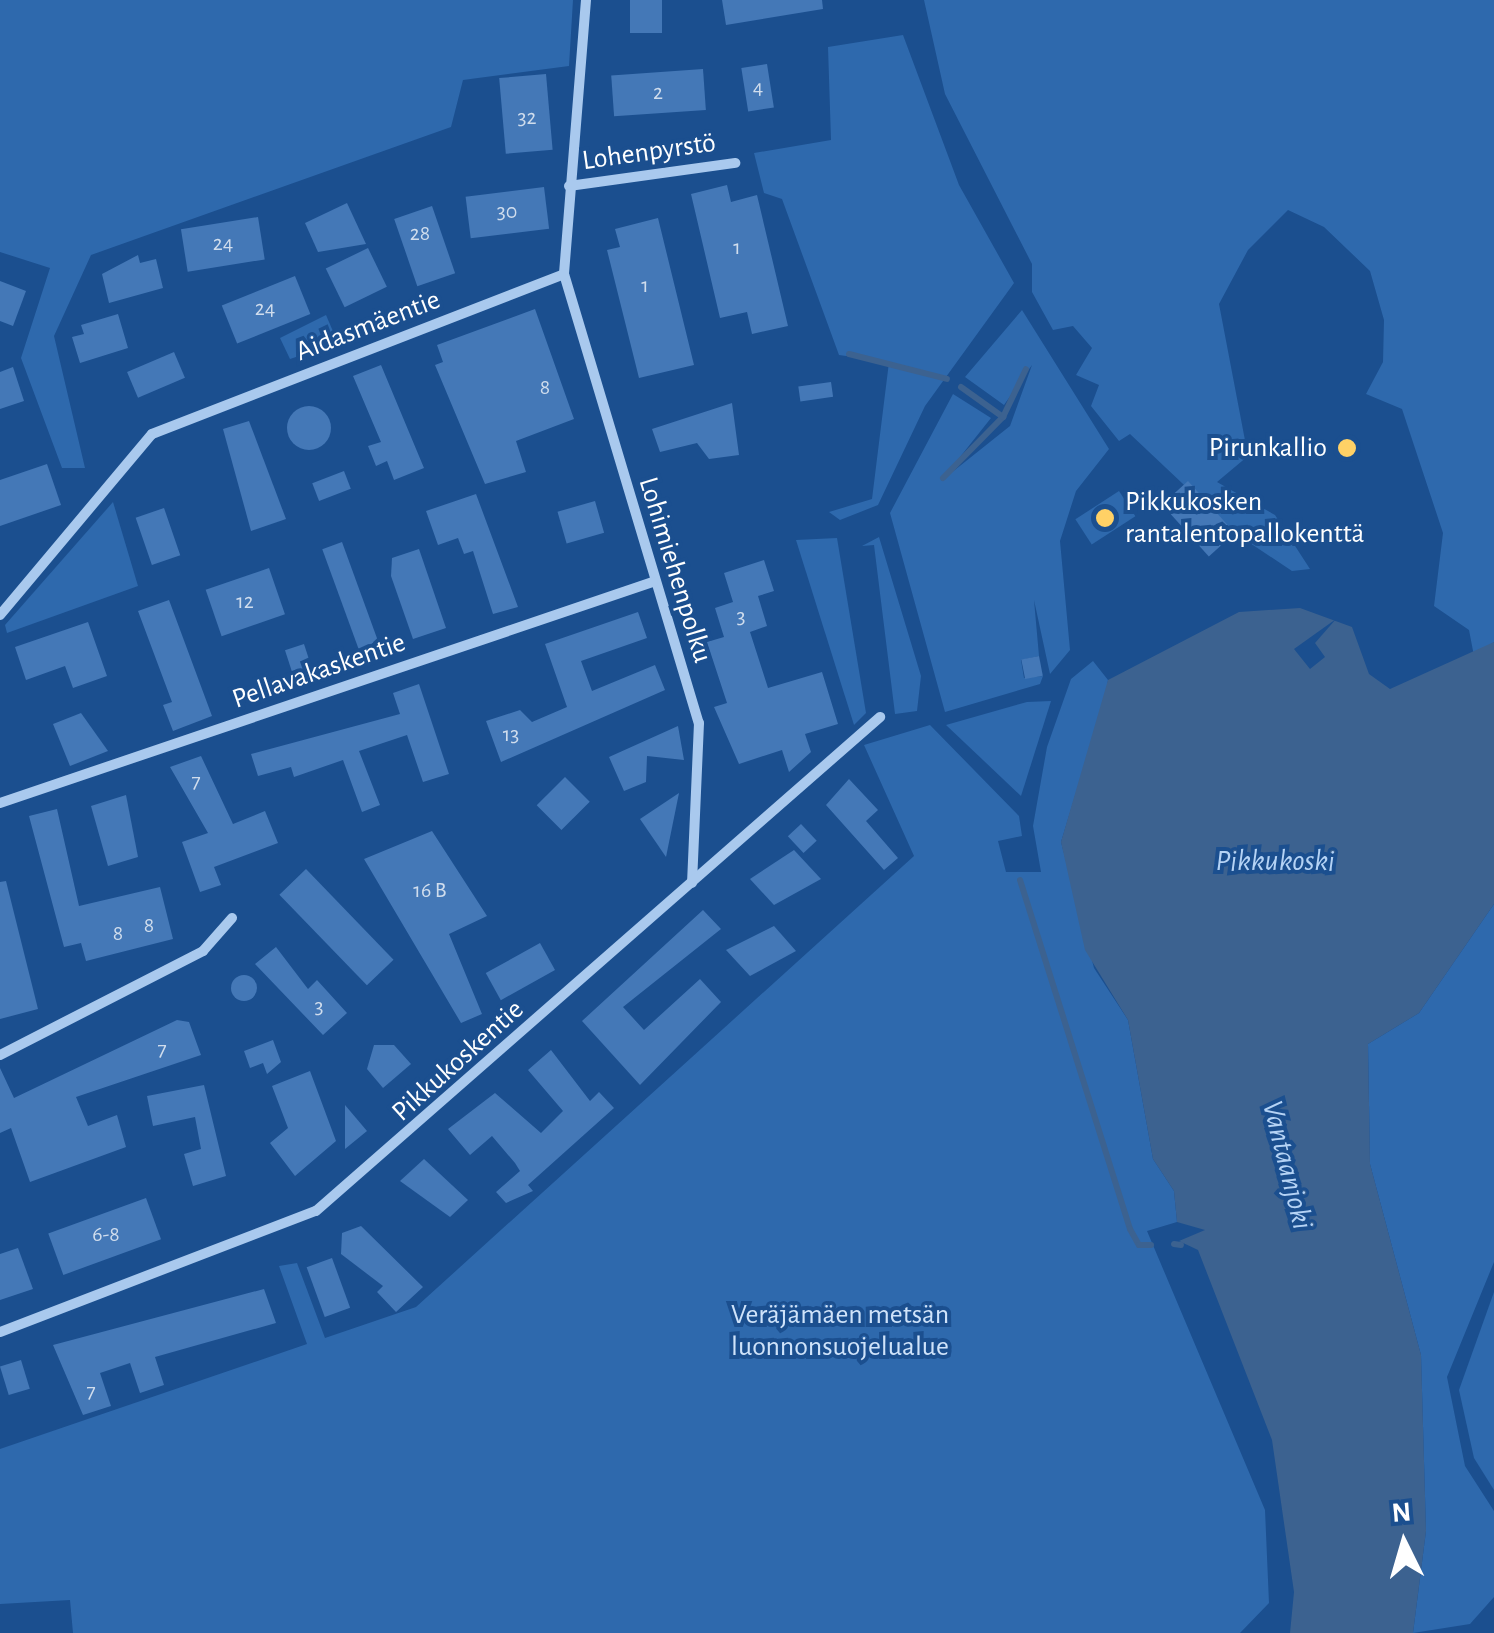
<!DOCTYPE html>
<html>
<head>
<meta charset="utf-8">
<style>
	body { margin:0 }
	#map { position:relative; width:1494px; height:1633px; overflow:hidden; background:#1b4f8f; font-family:"Alegreya Sans",sans-serif }
	div>[style] { position:absolute }
	[style*='--x'] { left:calc(var(--x)*1px); top:calc(var(--y)*1px); width:calc(var(--w)*1px); rotate:calc(var(--a)*1deg) }
	.green>* { inset:0; background:#2e69ad; transform-origin:0 0 }
	.water>* { inset:0; background:#3c6290 }
	.pier>* { inset:0; background:#1b4f8f }
	.stream>* { height:6px; margin:-3px; padding:0 3px; transform-origin:3px; border-radius:3px; background:#3c6290 }
	.building>* { inset:0; background:#4478b7; transform-origin:0 0 }
	.round { border-radius:50% }
	.street>* { height:10px; margin:-5px; padding:0 5px; transform-origin:5px; border-radius:5px; background:#a9c9ee }
	.dots>* { width:28px; height:28px; translate:-50% -50%; box-sizing:border-box; border:5px solid #1b4f8f; border-radius:50% }
	span { translate:-50% -50%; white-space:nowrap; text-align:center; line-height:1.15; -webkit-text-stroke:8px #1b4f8f; paint-order:stroke }
	.number-label { font-size:22px; color:#d0dded }
	.number-label span { -webkit-text-stroke-width:0 }
	.street-label { font-size:28px; color:#fff }
	.poi-label { font-size:28px; color:#fff }
	.right { translate:-100% -50%; text-align:right }
	.left { translate:0 -50%; text-align:left }
	.park-label { font-size:28px; color:#cfe3fa }
	.water-label { font-size:30px; color:#b5d3f5; font-style:italic }
	.north { position:absolute; left:1354px; top:1493px; width:100px; height:100px; -webkit-text-stroke:8px #1b4f8f; paint-order:stroke; rotate:355deg; font-size:28px; font-weight:700; line-height:40px; text-align:center; color:#fff }
	.north::after { content:''; display:block; margin:auto; width:35px; height:45px; background:#fff; clip-path:polygon(50% 0,100% 100%,50% 72%,0 100%) }
</style>
</head>
<body>
<div id="map">
	<div class="green">
		<div style="clip-path:polygon(0 0,573px 0,569px 66px,463px 80px,451px 127px,91px 255px,54px 336px,85px 468px,62px 468px,21px 358px,50px 268px,0 252px)"></div>
		<div style="clip-path:polygon(924px 0,1494px 0,1494px 642px,1474px 656px,1469px 630px,1434px 606px,1443px 533px,1402px 409px,1366px 394px,1383px 362px,1384px 320px,1370px 271px,1324px 227px,1288px 210px,1248px 250px,1219px 304px,1248px 456px,1217px 482px,1275px 515px,1310px 569px,1292px 571px,1235px 533px,1130px 434px,1119px 441px,1091px 406px,1099px 385px,1076px 375px,1092px 348px,1073px 326px,1053px 330px,1032px 292px,1032px 264px,945px 94px)"></div>
		<div style="clip-path:polygon(903px 35px,959px 185px,1014px 283px,925px 406px,878px 505px,840px 520px,829px 512px,872px 499px,889px 362px,839px 355px,782px 199px,764px 193px,754px 153px,831px 140px,828px 47px)"></div>
		<div style="clip-path:polygon(1022px 310px,1109px 449px,1076px 491px,1060px 541px,1070px 650px,1050px 674px,1034px 600px,1039px 656px,1021px 660px,1024px 678px,1043px 676px,1040px 684px,945px 712px,890px 513px,953px 394px,991px 418px,941px 481px,1010px 426px,1032px 365px,1004px 405px,965px 377px)"></div>
		<div style="clip-path:polygon(326px 315px,338px 343px,290px 359px,280px 338px)"></div>
		<div style="left:1119px;top:491px;width:30px;height:52px;rotate:57deg"></div>
		<div style="clip-path:polygon(113px 502px,138px 586px,7px 633px,5px 625px)"></div>
		<div style="clip-path:polygon(879px 537px,921px 676px,917px 711px,895px 714px,874px 545px,862px 546px)"></div>
		<div style="clip-path:polygon(837px 538px,866px 713px,854px 725px,796px 540px)"></div>
		<div style="clip-path:polygon(1093px 661px,1108px 680px,1106px 694px,1061px 842px,1094px 968px,1128px 1020px,1153px 1159px,1174px 1191px,1177px 1222px,1147px 1231px,1265px 1510px,1269px 1603px,1240px 1633px,73px 1633px,70px 1600px,0 1604px,0 1449px,307px 1344px,279px 1266px,297px 1263px,325px 1338px,416px 1307px,914px 856px,864px 745px,930px 725px,1019px 816px,1022px 836px,998px 841px,1006px 872px,1041px 872px,1033px 826px,1047px 747px,1071px 679px)"></div>
		<div style="clip-path:polygon(1051px 701px,1021px 796px,946px 725px,1027px 702px)"></div>
		<div style="clip-path:polygon(1494px 904px,1494px 1262px,1447px 1377px,1465px 1466px,1494px 1511px,1494px 1597px,1470px 1624px,1413px 1633px,1426px 1531px,1421px 1355px,1370px 1164px,1368px 1044px,1419px 1013px)"></div>
		<div style="clip-path:polygon(1494px 1292px,1494px 1490px,1474px 1458px,1459px 1390px)"></div>
	</div>
	<div class="water">
		<div style="clip-path:polygon(1300px 608px,1352px 627px,1369px 674px,1390px 689px,1494px 642px,1494px 904px,1419px 1013px,1368px 1044px,1370px 1164px,1421px 1355px,1426px 1531px,1413px 1633px,1290px 1633px,1294px 1592px,1272px 1440px,1198px 1250px,1179px 1241px,1205px 1230px,1177px 1222px,1174px 1191px,1153px 1159px,1128px 1020px,1085px 950px,1061px 842px,1108px 680px,1239px 612px)"></div>
	</div>
	<div class="pier">
		<div style="clip-path:polygon(1336px 619px,1315px 643px,1325px 657px,1310px 669px,1294px 649px)"></div>
	</div>
	<div class="stream">
		<div style="--x:849;--y:354;--w:101;--a:14.3"></div>
		<div style="--x:961;--y:387;--w:52;--a:35.5"></div>
		<div style="--x:943;--y:478;--w:86;--a:-45.5"></div>
		<div style="--x:1003;--y:417;--w:53;--a:-64.4"></div>
		<div style="--x:1020;--y:880;--w:366;--a:72.5"></div>
		<div style="--x:1130;--y:1229;--w:18;--a:61"></div>
		<div style="--x:1139;--y:1245;--w:12;--a:0"></div>
		<div style="--x:1174;--y:1244;--w:7;--a:8"></div>
	</div>
	<div class="building">
		<div style="left:630px;top:0;width:32px;height:33px"></div>
		<div style="clip-path:polygon(722px 0,822px 0,823px 9px,726px 25px)"></div>
		<div style="left:767px;top:64px;width:44px;height:26px;rotate:81deg"></div>
		<div style="left:703px;top:69px;width:41px;height:92px;rotate:86deg"></div>
		<div style="left:546px;top:74px;width:76px;height:47px;rotate:85deg"></div>
		<div style="clip-path:polygon(727px 185px,731px 202px,757px 195px,788px 326px,752px 334px,747px 312px,720px 318px,691px 194px)"></div>
		<div style="left:544px;top:187px;width:42px;height:79px;rotate:83deg"></div>
		<div style="clip-path:polygon(347px 203px,366px 244px,318px 252px,305px 223px)"></div>
		<div style="left:432px;top:206px;width:71px;height:40px;rotate:71deg"></div>
		<div style="left:258px;top:217px;width:43px;height:78px;rotate:81deg"></div>
		<div style="clip-path:polygon(658px 218px,694px 365px,639px 378px,607px 250px,620px 247px,615px 229px)"></div>
		<div style="left:368px;top:248px;width:43px;height:47px;rotate:64deg"></div>
		<div style="clip-path:polygon(138px 255px,140px 263px,156px 259px,163px 288px,109px 303px,102px 274px)"></div>
		<div style="left:295px;top:276px;width:41px;height:79px;rotate:68deg"></div>
		<div style="clip-path:polygon(0 281px,26px 291px,13px 326px,0 321px)"></div>
		<div style="clip-path:polygon(535px 309px,574px 419px,516px 441px,526px 472px,485px 484px,435px 365px,443px 362px,437px 345px)"></div>
		<div style="clip-path:polygon(118px 314px,128px 348px,80px 363px,72px 337px,84px 334px,81px 325px)"></div>
		<div style="left:174px;top:352px;width:28px;height:51px;rotate:67deg"></div>
		<div style="clip-path:polygon(381px 365px,424px 468px,394px 480px,387px 461px,376px 466px,368px 446px,381px 442px,353px 376px)"></div>
		<div style="clip-path:polygon(13px 367px,24px 401px,0 409px,0 372px)"></div>
		<div style="left:831px;top:382px;width:15px;height:33px;rotate:82deg"></div>
		<div style="clip-path:polygon(732px 403px,739px 455px,709px 459px,697px 443px,660px 452px,652px 429px)"></div>
		<div class="round" style="left:287px;top:406px;width:44px;height:44px"></div>
		<div style="clip-path:polygon(249px 421px,286px 519px,251px 531px,223px 429px)"></div>
		<div style="clip-path:polygon(47px 464px,61px 505px,0 526px,0 480px)"></div>
		<div style="left:344px;top:471px;width:19px;height:34px;rotate:69deg"></div>
		<div style="left:1188px;top:481px;width:70px;height:35px;rotate:48deg"></div>
		<div style="clip-path:polygon(476px 494px,518px 607px,493px 614px,473px 551px,464px 554px,458px 538px,438px 545px,426px 511px)"></div>
		<div style="left:595px;top:501px;width:33px;height:39px;rotate:74deg"></div>
		<div style="left:164px;top:508px;width:50px;height:30px;rotate:71deg"></div>
		<div style="left:342px;top:542px;width:109px;height:21px;rotate:70deg"></div>
		<div style="clip-path:polygon(419px 549px,446px 628px,413px 639px,391px 576px,392px 558px)"></div>
		<div style="clip-path:polygon(764px 560px,774px 591px,758px 596px,767px 626px,750px 632px,768px 688px,822px 672px,838px 724px,805px 734px,811px 752px,789px 772px,782px 750px,739px 764px,714px 707px,727px 703px,707px 642px,724px 637px,715px 608px,733px 602px,724px 573px)"></div>
		<div style="left:269px;top:568px;width:49px;height:67px;rotate:71deg"></div>
		<div style="clip-path:polygon(169px 600px,212px 716px,173px 731px,163px 705px,172px 702px,138px 611px)"></div>
		<div style="clip-path:polygon(638px 612px,647px 638px,581px 661px,592px 691px,655px 665px,665px 690px,501px 762px,486px 721px,520px 710px,532px 722px,567px 707px,545px 644px)"></div>
		<div style="clip-path:polygon(88px 622px,107px 676px,73px 688px,65px 666px,26px 680px,15px 647px)"></div>
		<div style="left:304px;top:644px;width:25px;height:20px;rotate:72deg"></div>
		<div style="left:1039px;top:656px;width:20px;height:18px;rotate:79deg"></div>
		<div style="clip-path:polygon(419px 684px,449px 774px,423px 782px,407px 735px,359px 751px,380px 805px,362px 812px,343px 760px,294px 777px,291px 767px,258px 776px,251px 754px,400px 714px,393px 693px)"></div>
		<div style="clip-path:polygon(81px 713px,108px 751px,70px 766px,53px 724px)"></div>
		<div style="clip-path:polygon(678px 726px,684px 760px,647px 756px,646px 782px,624px 791px,609px 757px)"></div>
		<div style="clip-path:polygon(201px 756px,233px 824px,265px 811px,278px 843px,214px 867px,221px 885px,200px 892px,182px 842px,208px 833px,170px 767px)"></div>
		<div style="left:565px;top:777px;width:35px;height:40px;rotate:45deg"></div>
		<div style="clip-path:polygon(849px 779px,878px 810px,866px 821px,898px 858px,884px 870px,826px 805px)"></div>
		<div style="clip-path:polygon(679px 793px,666px 857px,640px 819px)"></div>
		<div style="clip-path:polygon(126px 795px,138px 857px,108px 866px,91px 806px)"></div>
		<div style="clip-path:polygon(57px 809px,79px 906px,160px 887px,173px 939px,86px 961px,81px 943px,64px 947px,29px 816px)"></div>
		<div style="left:801px;top:824px;width:23px;height:18px;rotate:47deg"></div>
		<div style="clip-path:polygon(432px 831px,487px 916px,449px 934px,482px 1014px,461px 1023px,364px 859px)"></div>
		<div style="clip-path:polygon(794px 850px,821px 879px,774px 905px,750px 879px)"></div>
		<div style="left:306px;top:869px;width:126px;height:37px;rotate:46deg"></div>
		<div style="clip-path:polygon(6px 881px,38px 1009px,0 1019px,0 882px)"></div>
		<div style="clip-path:polygon(703px 910px,721px 929px,623px 1007px,644px 1030px,700px 979px,721px 1002px,640px 1085px,582px 1021px)"></div>
		<div style="clip-path:polygon(774px 926px,796px 951px,750px 976px,726px 950px)"></div>
		<div style="left:540px;top:943px;width:31px;height:62px;rotate:61deg"></div>
		<div style="clip-path:polygon(276px 947px,308px 989px,317px 980px,347px 1013px,323px 1035px,255px 964px)"></div>
		<div class="round" style="left:231px;top:975px;width:26px;height:26px"></div>
		<div style="clip-path:polygon(177px 1020px,189px 1022px,201px 1055px,76px 1097px,88px 1126px,117px 1115px,126px 1147px,30px 1182px,11px 1128px,0 1133px,0 1068px,14px 1098px)"></div>
		<div style="clip-path:polygon(273px 1040px,281px 1062px,267px 1074px,263px 1063px,250px 1068px,244px 1051px)"></div>
		<div style="clip-path:polygon(374px 1045px,394px 1045px,411px 1064px,383px 1088px,367px 1069px)"></div>
		<div style="clip-path:polygon(551px 1050px,590px 1101px,599px 1092px,614px 1108px,528px 1185px,533px 1191px,506px 1203px,496px 1192px,520px 1171px,515px 1163px,492px 1136px,470px 1155px,448px 1129px,495px 1093px,541px 1133px,563px 1111px,528px 1070px)"></div>
		<div style="clip-path:polygon(310px 1071px,336px 1141px,295px 1176px,270px 1143px,288px 1128px,272px 1086px)"></div>
		<div style="clip-path:polygon(204px 1085px,226px 1176px,193px 1186px,184px 1154px,201px 1149px,195px 1117px,153px 1126px,147px 1096px)"></div>
		<div style="clip-path:polygon(345px 1105px,367px 1131px,345px 1149px)"></div>
		<div style="clip-path:polygon(424px 1159px,468px 1200px,450px 1217px,400px 1181px)"></div>
		<div style="left:146px;top:1198px;width:44px;height:104px;rotate:70deg"></div>
		<div style="clip-path:polygon(361px 1226px,423px 1287px,396px 1312px,377px 1292px,383px 1286px,341px 1254px,342px 1233px)"></div>
		<div style="clip-path:polygon(18px 1248px,33px 1289px,0 1300px,0 1254px)"></div>
		<div style="left:332px;top:1258px;width:53px;height:27px;rotate:70deg"></div>
		<div style="clip-path:polygon(264px 1289px,276px 1323px,155px 1357px,164px 1385px,140px 1393px,130px 1363px,100px 1373px,111px 1406px,83px 1415px,53px 1345px)"></div>
		<div style="left:21px;top:1360px;width:30px;height:22px;rotate:73deg"></div>
	</div>
	<div class="street">
		<div style="--x:586;--y:0;--w:275;--a:94.6"></div>
		<div style="--x:564;--y:274;--w:469;--a:73.3"></div>
		<div style="--x:699;--y:723;--w:160;--a:92.5"></div>
		<div style="--x:569;--y:186;--w:168;--a:-7.9"></div>
		<div style="--x:0;--y:615;--w:236;--a:-50"></div>
		<div style="--x:152;--y:434;--w:442;--a:-21.2"></div>
		<div style="--x:0;--y:803;--w:689;--a:-18.7"></div>
		<div style="--x:0;--y:1055;--w:228;--a:-27.1"></div>
		<div style="--x:203;--y:951;--w:44;--a:-48.7"></div>
		<div style="--x:0;--y:1332;--w:338;--a:-21"></div>
		<div style="--x:316;--y:1211;--w:750;--a:-41.21"></div>
	</div>
	<div class="dots">
		<div style="left:1347px;top:448px;background:#ffd166"></div>
		<div style="left:1105px;top:518px;background:#ffd166"></div>
	</div>
	<div class="number-label">
		<span style="left:758px;top:88px">4</span>
		<span style="left:658px;top:93px">2</span>
		<span style="left:527px;top:118px">32</span>
		<span style="left:507px;top:212px">30</span>
		<span style="left:420px;top:234px">28</span>
		<span style="left:223px;top:244px">24</span>
		<span style="left:737px;top:248px">1</span>
		<span style="left:645px;top:286px">1</span>
		<span style="left:265px;top:309px">24</span>
		<span style="left:545px;top:388px">8</span>
		<span style="left:245px;top:602px">12</span>
		<span style="left:741px;top:617px">3</span>
		<span style="left:511px;top:735px">13</span>
		<span style="left:196px;top:782px">7</span>
		<span style="left:430px;top:891px">16 B</span>
		<span style="left:149px;top:926px">8</span>
		<span style="left:118px;top:934px">8</span>
		<span style="left:319px;top:1007px">3</span>
		<span style="left:162px;top:1050px">7</span>
		<span style="left:106px;top:1235px">6-8</span>
		<span style="left:91px;top:1392px">7</span>
	</div>
	<div class="street-label">
		<span style="left:649px;top:152px;rotate:-8deg">Lohenpyrstö</span>
		<span style="left:368px;top:326px;rotate:-21deg">Aidasmäentie</span>
		<span style="left:675px;top:570px;rotate:73deg">Lohimiehenpolku</span>
		<span style="left:319px;top:671px;rotate:-19deg">Pellavakaskentie</span>
		<span style="left:458px;top:1061px;rotate:-42deg">Pikkukoskentie</span>
	</div>
	<div class="poi-label">
		<span class="right" style="left:1327px;top:448px">Pirunkallio</span>
		<span class="left" style="left:1125px;top:518px">Pikkukosken<br>rantalentopallokenttä</span>
	</div>
	<div class="park-label">
		<span style="left:840px;top:1331px">Veräjämäen metsän<br>luonnonsuojelualue</span>
	</div>
	<div class="water-label">
		<span style="left:1275px;top:861px">Pikkukoski</span>
		<span style="left:1287px;top:1165px;rotate:76deg">Vantaanjoki</span>
	</div>
	<div class="north">N</div>
</div>
</body>
</html>
